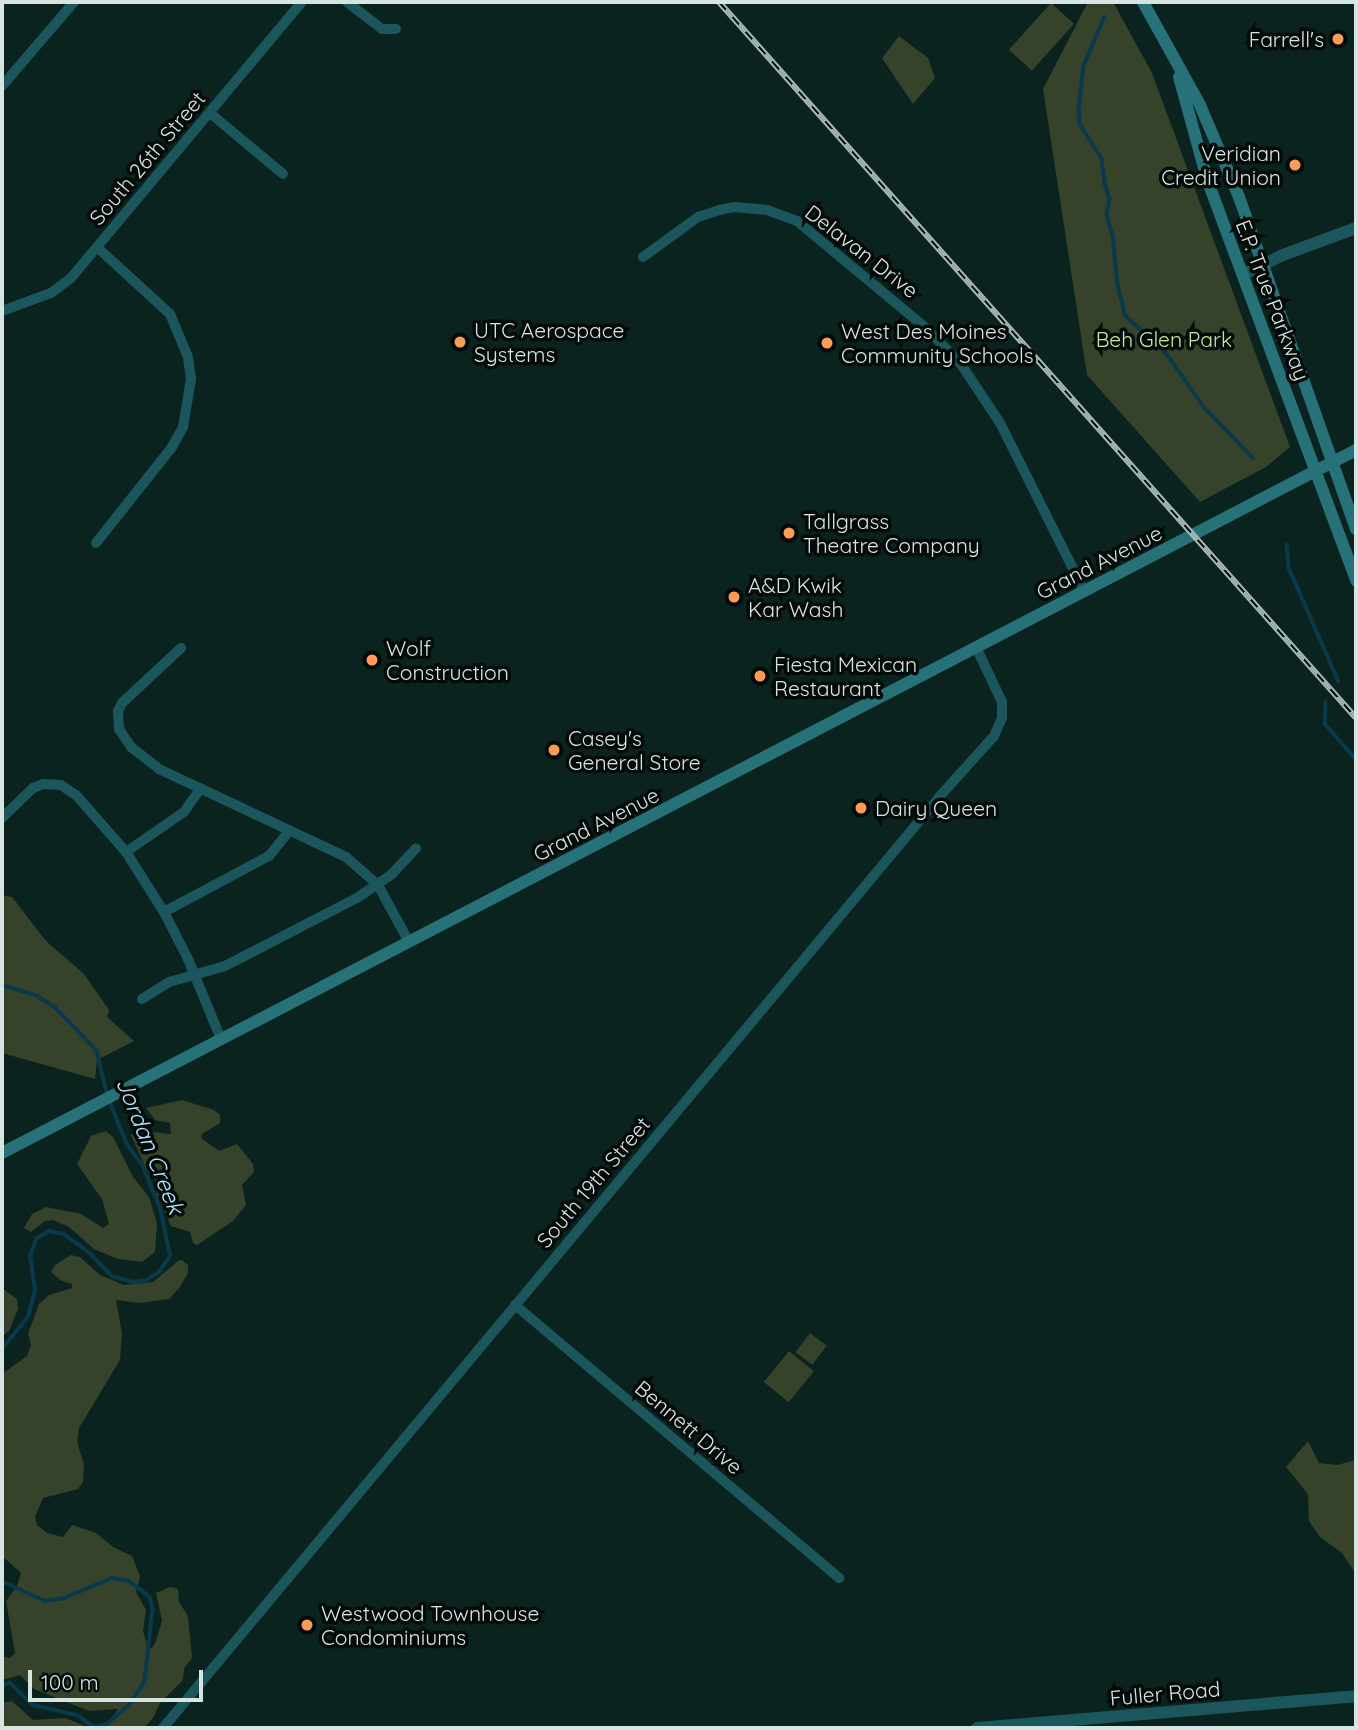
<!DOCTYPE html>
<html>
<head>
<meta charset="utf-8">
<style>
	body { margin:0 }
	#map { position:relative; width:1358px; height:1730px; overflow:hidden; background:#0b231e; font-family:Quicksand,sans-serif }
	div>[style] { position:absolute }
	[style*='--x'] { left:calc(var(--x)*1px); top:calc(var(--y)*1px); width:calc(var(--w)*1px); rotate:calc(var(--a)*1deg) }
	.green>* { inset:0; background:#364229; transform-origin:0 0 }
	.stream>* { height:3.5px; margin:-1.75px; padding:0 1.75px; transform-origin:1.75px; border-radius:1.75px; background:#083a4c }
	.minor>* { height:10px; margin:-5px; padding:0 5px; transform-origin:5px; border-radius:5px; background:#1a565b }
	.tertiary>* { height:12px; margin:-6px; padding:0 6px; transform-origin:6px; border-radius:6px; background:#1a565b }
	.secondary>* { height:12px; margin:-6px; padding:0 6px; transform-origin:6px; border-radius:6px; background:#277279 }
	.rail>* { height:6px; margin-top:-3px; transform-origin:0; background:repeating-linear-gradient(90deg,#030a08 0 10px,#a9bab6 0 20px); box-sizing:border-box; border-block:2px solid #a9bab6 }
	.dots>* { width:19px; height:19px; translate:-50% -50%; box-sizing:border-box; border:4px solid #030a08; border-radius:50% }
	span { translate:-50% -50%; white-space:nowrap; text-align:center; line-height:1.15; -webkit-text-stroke:7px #030a08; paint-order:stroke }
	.poi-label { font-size:21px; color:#d7e5e2 }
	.right { translate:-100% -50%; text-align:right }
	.left { translate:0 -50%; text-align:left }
	.street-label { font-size:21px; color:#d7e5e2 }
	.park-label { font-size:21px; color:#c5e79d }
	.water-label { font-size:23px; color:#b1e4fc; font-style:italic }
	.frame { position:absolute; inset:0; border:4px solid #d7e5e2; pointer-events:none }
	.scale { position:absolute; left:28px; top:1670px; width:175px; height:32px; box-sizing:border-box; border:4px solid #d7e5e2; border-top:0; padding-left:9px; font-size:21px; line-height:24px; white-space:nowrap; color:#d7e5e2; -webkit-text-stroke:5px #030a08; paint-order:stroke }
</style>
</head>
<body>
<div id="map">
	<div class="green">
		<div style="clip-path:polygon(1088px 2px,1113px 2px,1152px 73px,1290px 447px,1266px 467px,1200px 502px,1087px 375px,1043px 89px)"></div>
		<div style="left:1051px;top:3px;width:31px;height:63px;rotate:42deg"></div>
		<div style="clip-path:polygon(899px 36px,928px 58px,935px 78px,913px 104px,882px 58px)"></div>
		<div style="clip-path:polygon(2px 895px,12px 897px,46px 941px,84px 974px,109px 1010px,107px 1017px,134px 1041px,97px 1060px,95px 1079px,2px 1053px)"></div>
		<div style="clip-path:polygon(182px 1100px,214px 1110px,220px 1115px,220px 1123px,202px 1134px,201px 1138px,219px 1151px,237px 1144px,253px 1164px,254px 1172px,242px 1185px,246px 1205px,233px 1221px,197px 1245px,193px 1243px,190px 1232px,171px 1226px,156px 1192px,155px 1180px,147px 1171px,131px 1135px,137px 1130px,171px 1134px,170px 1123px,155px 1120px,146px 1108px)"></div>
		<div style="clip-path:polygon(106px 1131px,113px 1137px,133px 1177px,149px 1197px,157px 1223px,155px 1252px,142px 1262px,118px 1259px,94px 1249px,69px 1227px,53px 1220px,45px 1221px,31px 1232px,24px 1228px,32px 1214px,46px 1207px,81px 1214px,103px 1228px,109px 1224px,102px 1199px,77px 1164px,91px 1136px)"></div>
		<div style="clip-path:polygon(71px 1255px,80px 1257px,100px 1275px,124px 1285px,153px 1282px,178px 1261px,182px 1260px,188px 1265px,188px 1273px,180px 1287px,169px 1299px,139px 1303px,116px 1300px,122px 1333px,120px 1360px,79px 1428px,77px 1442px,84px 1464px,83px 1482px,78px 1489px,43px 1498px,35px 1517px,37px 1525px,47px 1533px,63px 1537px,72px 1525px,96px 1533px,113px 1547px,132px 1556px,140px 1576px,136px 1592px,146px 1610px,143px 1631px,148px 1647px,152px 1648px,156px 1641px,162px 1621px,156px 1593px,170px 1587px,178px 1589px,179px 1602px,188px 1616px,192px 1658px,184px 1668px,183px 1680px,160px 1703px,153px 1718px,144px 1728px,96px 1728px,108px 1723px,118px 1709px,89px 1711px,34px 1689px,20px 1675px,2px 1680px,2px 1656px,10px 1658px,15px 1653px,6px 1601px,17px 1586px,21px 1573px,2px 1556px,2px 1374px,27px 1356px,31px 1345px,28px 1334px,39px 1304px,49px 1295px,72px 1288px,72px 1284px,60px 1280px,51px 1272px,55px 1265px)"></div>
		<div style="clip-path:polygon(2px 1288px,17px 1299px,18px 1309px,9px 1331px,2px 1336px)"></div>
		<div style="left:810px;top:1333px;width:21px;height:24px;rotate:37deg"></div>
		<div style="left:789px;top:1351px;width:32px;height:40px;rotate:39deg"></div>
		<div style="clip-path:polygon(1308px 1441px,1319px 1463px,1337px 1465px,1356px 1460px,1356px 1574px,1342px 1553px,1320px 1537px,1309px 1521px,1308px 1494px,1286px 1467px)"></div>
		<div style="clip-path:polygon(12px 1701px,33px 1720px,65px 1718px,90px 1728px,2px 1728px,2px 1703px)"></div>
	</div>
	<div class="stream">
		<div style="--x:1105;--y:17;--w:53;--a:113.2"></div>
		<div style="--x:1084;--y:66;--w:44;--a:96.5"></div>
		<div style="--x:1079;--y:110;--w:14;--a:86"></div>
		<div style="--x:1080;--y:124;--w:41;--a:57.8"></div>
		<div style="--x:1102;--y:159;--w:24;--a:83"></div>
		<div style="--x:1105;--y:183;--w:17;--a:73"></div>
		<div style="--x:1110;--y:199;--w:15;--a:101"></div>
		<div style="--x:1107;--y:214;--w:23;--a:75"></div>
		<div style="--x:1113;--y:236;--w:49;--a:84.2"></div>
		<div style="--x:1118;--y:285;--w:32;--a:76"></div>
		<div style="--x:1126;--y:316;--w:56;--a:42.8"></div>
		<div style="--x:1167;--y:354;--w:65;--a:55.1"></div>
		<div style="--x:1204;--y:407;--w:71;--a:46.1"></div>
		<div style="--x:1287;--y:545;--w:23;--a:85"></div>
		<div style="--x:1289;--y:568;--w:124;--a:66.3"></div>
		<div style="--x:1326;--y:701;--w:23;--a:92"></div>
		<div style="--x:1325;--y:724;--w:47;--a:48.5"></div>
		<div style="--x:2;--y:985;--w:37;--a:17"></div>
		<div style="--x:37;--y:996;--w:21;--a:31"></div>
		<div style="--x:55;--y:1007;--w:61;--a:46.3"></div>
		<div style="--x:97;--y:1051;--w:43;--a:76.6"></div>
		<div style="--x:2;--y:1349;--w:41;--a:-50.9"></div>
		<div style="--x:28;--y:1317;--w:28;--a:-75"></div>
		<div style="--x:35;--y:1290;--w:34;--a:-98"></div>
		<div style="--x:30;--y:1256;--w:19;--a:-69"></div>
		<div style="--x:37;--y:1238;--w:14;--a:-30"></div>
		<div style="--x:49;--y:1231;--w:15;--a:11"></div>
		<div style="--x:64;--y:1234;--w:32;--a:36"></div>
		<div style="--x:90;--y:1253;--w:32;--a:46"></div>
		<div style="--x:112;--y:1276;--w:22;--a:16"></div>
		<div style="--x:133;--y:1282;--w:14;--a:-8"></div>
		<div style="--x:147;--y:1280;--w:14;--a:-34"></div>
		<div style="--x:159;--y:1272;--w:19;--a:-55"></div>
		<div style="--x:170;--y:1256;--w:49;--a:-101.8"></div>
		<div style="--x:160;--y:1208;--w:47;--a:-112.7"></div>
		<div style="--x:142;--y:1165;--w:25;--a:-127"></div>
		<div style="--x:127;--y:1145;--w:48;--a:-112.2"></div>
		<div style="--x:2;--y:1581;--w:47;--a:24.9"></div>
		<div style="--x:45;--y:1601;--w:19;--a:-9"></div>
		<div style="--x:64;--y:1598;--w:52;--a:-22.6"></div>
		<div style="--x:112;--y:1578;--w:17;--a:10"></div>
		<div style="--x:129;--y:1581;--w:26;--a:37"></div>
		<div style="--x:150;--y:1597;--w:12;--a:76"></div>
		<div style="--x:153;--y:1609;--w:73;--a:96.3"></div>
		<div style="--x:145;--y:1682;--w:29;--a:124"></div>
		<div style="--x:129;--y:1706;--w:30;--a:140"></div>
		<div style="--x:106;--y:1725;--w:12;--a:166"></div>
		<div style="--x:94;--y:1728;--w:20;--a:-143"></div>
		<div style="--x:78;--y:1716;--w:47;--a:-166.6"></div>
		<div style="--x:32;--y:1705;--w:31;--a:-135"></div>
		<div style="--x:10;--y:1683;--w:9;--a:159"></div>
	</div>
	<div class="minor">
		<div style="--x:347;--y:2;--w:44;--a:37.6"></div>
		<div style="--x:382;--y:29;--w:14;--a:0"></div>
		<div style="--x:2;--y:86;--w:111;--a:-49.4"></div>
		<div style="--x:210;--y:113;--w:95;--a:39.9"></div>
		<div style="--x:643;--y:257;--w:68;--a:-36"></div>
		<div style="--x:698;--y:217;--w:22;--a:-18"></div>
		<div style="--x:719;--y:210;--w:15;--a:-11"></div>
		<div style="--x:734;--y:207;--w:33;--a:5"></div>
		<div style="--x:767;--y:210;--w:32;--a:20"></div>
		<div style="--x:797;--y:221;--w:169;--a:39.7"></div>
		<div style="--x:927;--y:329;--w:49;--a:45.8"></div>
		<div style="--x:961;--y:364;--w:71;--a:56.5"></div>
		<div style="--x:1000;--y:423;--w:188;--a:63.4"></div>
		<div style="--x:2;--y:311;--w:52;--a:-20.2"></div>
		<div style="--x:51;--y:293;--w:25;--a:-37"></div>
		<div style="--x:71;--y:278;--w:360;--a:-50.1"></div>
		<div style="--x:96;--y:543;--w:122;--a:-51.6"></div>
		<div style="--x:172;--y:447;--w:23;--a:-61"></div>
		<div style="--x:183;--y:427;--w:49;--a:-80.5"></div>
		<div style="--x:191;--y:379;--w:22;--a:-98"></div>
		<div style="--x:188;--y:357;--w:47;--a:-112.7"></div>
		<div style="--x:170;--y:314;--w:99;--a:-137.5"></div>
		<div style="--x:181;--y:648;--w:81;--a:137"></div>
		<div style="--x:122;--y:703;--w:9;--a:117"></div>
		<div style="--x:118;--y:711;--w:18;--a:87"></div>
		<div style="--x:119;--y:729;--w:22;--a:56"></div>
		<div style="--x:131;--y:747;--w:36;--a:38"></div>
		<div style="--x:159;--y:769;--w:207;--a:25.2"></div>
		<div style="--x:346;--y:857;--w:43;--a:41.2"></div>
		<div style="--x:378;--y:885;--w:65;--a:61.5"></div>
		<div style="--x:2;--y:818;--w:43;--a:-44.1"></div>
		<div style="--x:33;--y:788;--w:11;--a:-22"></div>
		<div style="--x:43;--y:784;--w:18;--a:3"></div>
		<div style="--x:61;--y:785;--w:18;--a:34"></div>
		<div style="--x:76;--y:795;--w:76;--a:48.7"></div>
		<div style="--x:126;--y:852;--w:71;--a:57.7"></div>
		<div style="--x:164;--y:912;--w:53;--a:62.9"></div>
		<div style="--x:188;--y:959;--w:87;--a:67.6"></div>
		<div style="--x:126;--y:852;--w:70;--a:-34.6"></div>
		<div style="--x:184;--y:812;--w:29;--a:-55"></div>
		<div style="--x:164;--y:912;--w:119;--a:-28.1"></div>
		<div style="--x:269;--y:856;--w:33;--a:-51"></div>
		<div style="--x:142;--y:999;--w:32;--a:-32"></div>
		<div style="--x:169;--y:982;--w:58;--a:-15.9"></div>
		<div style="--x:225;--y:966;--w:148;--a:-27.3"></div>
		<div style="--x:357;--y:898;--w:42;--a:-34.4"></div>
		<div style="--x:392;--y:874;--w:35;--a:-47"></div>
		<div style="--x:515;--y:1305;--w:424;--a:40.1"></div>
		<div style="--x:163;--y:1728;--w:1213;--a:-50.18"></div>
		<div style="--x:940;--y:796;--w:81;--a:-48"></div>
		<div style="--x:994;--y:736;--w:20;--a:-66"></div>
		<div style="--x:1002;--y:718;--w:16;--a:-90"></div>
		<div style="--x:1002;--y:702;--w:61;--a:-115.3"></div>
	</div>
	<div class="tertiary">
		<div style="--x:1244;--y:274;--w:43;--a:-26"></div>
		<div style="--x:1283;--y:255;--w:78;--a:-20.3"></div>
		<div style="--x:977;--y:1728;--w:380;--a:-4.8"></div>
	</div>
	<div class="secondary">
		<div style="--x:1143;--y:2;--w:118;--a:61"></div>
		<div style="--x:1200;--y:105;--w:100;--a:67"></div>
		<div style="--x:1239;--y:197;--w:352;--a:70.6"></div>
		<div style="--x:1179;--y:77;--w:109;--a:74.6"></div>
		<div style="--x:1208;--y:182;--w:426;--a:69.6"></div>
		<div style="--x:2;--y:1153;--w:1526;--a:-27.44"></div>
	</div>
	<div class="rail">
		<div style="--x:719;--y:2;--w:958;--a:48.34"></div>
	</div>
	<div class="dots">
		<div style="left:1338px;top:39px;background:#fe9c57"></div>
		<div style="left:1295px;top:165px;background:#fe9c57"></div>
		<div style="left:460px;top:342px;background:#fe9c57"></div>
		<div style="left:827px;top:343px;background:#fe9c57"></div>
		<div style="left:789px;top:533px;background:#fe9c57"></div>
		<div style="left:734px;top:597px;background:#fe9c57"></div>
		<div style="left:372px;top:660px;background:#fe9c57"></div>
		<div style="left:760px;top:676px;background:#fe9c57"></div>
		<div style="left:554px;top:750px;background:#fe9c57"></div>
		<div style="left:861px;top:808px;background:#fe9c57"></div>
		<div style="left:307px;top:1625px;background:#fe9c57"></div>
	</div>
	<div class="poi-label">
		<span class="right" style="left:1324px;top:39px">Farrell's</span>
		<span class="right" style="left:1281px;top:165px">Veridian<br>Credit Union</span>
		<span class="left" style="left:474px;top:342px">UTC Aerospace<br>Systems</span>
		<span class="left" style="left:841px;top:343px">West Des Moines<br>Community Schools</span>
		<span class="left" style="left:803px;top:533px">Tallgrass<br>Theatre Company</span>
		<span class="left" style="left:748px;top:597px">A&amp;D Kwik<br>Kar Wash</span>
		<span class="left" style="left:386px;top:660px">Wolf<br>Construction</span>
		<span class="left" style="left:774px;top:676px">Fiesta Mexican<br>Restaurant</span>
		<span class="left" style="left:568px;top:750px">Casey's<br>General Store</span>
		<span class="left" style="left:875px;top:808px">Dairy Queen</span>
		<span class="left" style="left:321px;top:1625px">Westwood Townhouse<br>Condominiums</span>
	</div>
	<div class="street-label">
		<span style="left:147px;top:158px;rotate:-50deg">South 26th Street</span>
		<span style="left:862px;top:251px;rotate:38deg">Delavan Drive</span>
		<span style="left:1273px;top:300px;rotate:69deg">E.P. True Parkway</span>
		<span style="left:1099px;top:562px;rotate:-27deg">Grand Avenue</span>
		<span style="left:596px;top:824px;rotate:-27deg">Grand Avenue</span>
		<span style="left:593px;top:1182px;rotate:-50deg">South 19th Street</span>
		<span style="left:689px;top:1427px;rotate:40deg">Bennett Drive</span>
		<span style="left:1165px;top:1693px;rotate:-5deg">Fuller Road</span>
	</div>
	<div class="park-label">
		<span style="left:1164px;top:339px">Beh Glen Park</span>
	</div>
	<div class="water-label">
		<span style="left:150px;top:1146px;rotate:68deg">Jordan Creek</span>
	</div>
	<div class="frame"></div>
	<div class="scale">100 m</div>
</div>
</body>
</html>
